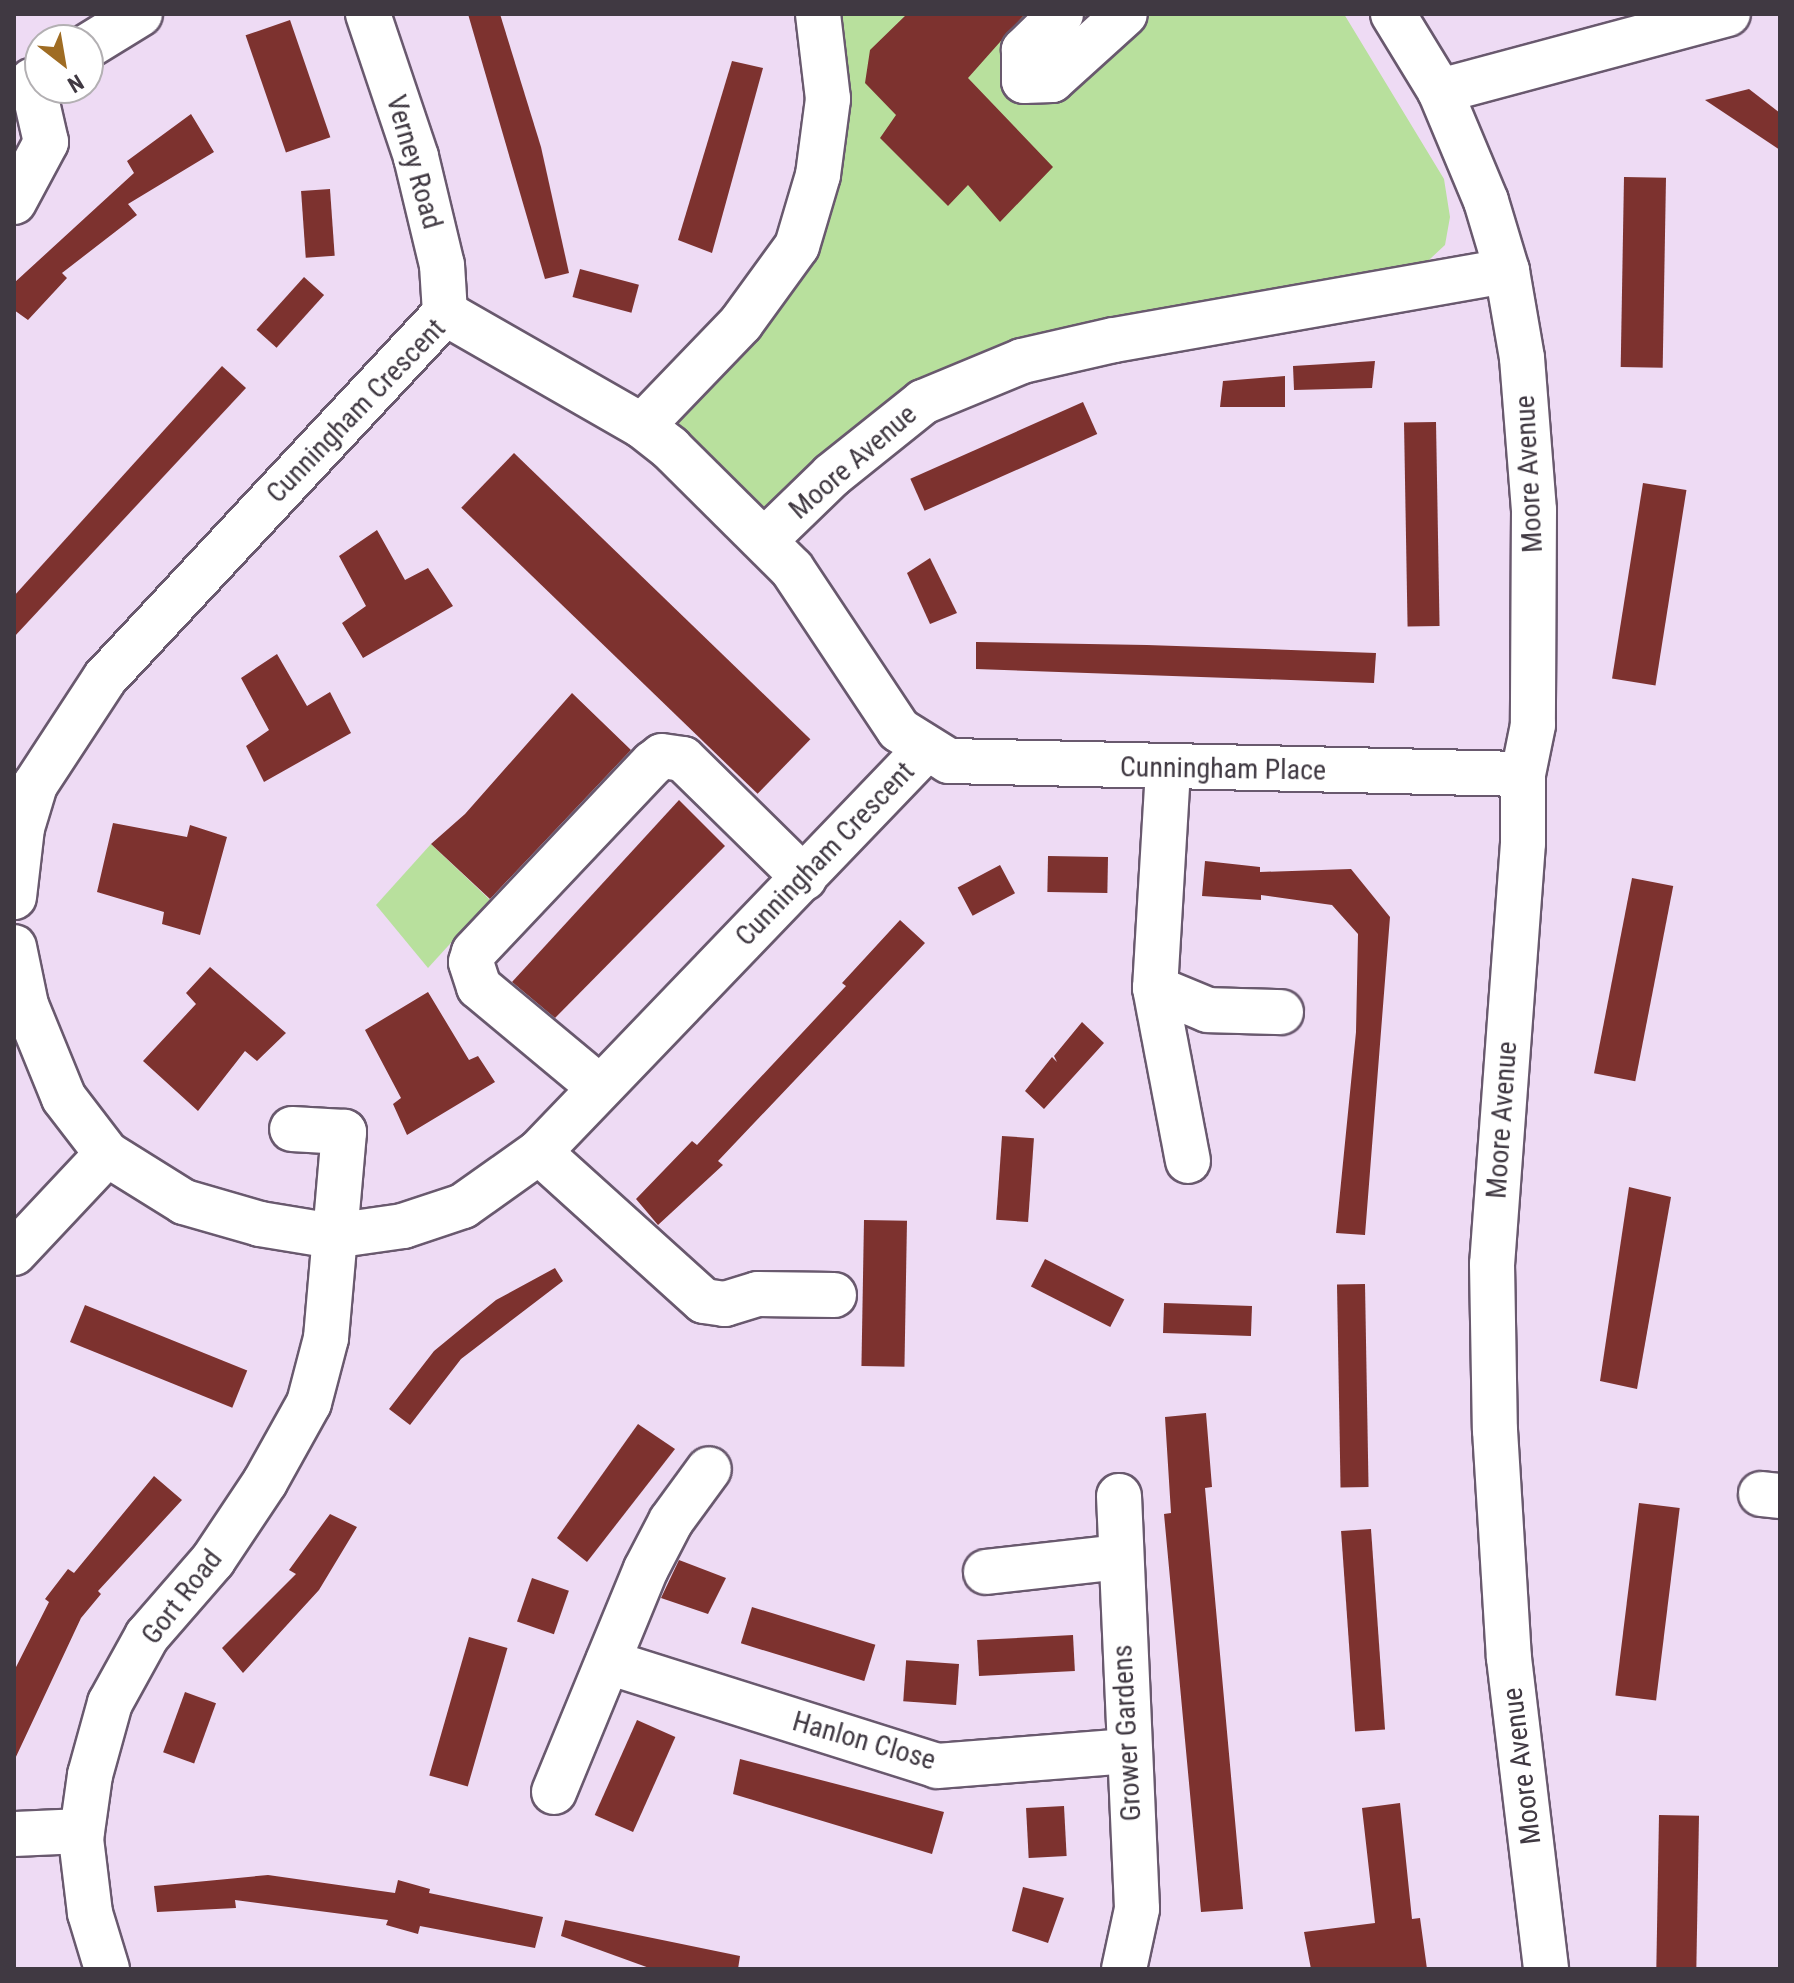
<!DOCTYPE html>
<html>
<head>
<meta charset="utf-8">
<style>
	body { margin:0 }
	#map { position:relative; width:1794px; height:1983px; overflow:hidden; background:#eedbf4; font-family:"Roboto Condensed",sans-serif }
	div>[style] { position:absolute }
	[style*='--x'] { left:calc(var(--x)*1px); top:calc(var(--y)*1px); width:calc(var(--w)*1px); rotate:calc(var(--a)*1deg) }
	.green>* { inset:0; background:#b8e09d }
	.building>* { inset:0; background:#7d322f; transform-origin:0 0 }
	.roads { filter:drop-shadow(2px 0 #69596e) drop-shadow(-2px 0 #69596e) drop-shadow(0 2px #69596e) drop-shadow(0 -2px #69596e) }
	.minor>* { height:44px; margin:-22px; padding:0 22px; transform-origin:22px; border-radius:22px; background:#fff }
	span { translate:-50% -50%; white-space:nowrap; text-align:center; line-height:1.15; -webkit-text-stroke:8px #fff; paint-order:stroke }
	.street-label { font-size:28px; color:#403942 }
	.frame { position:absolute; inset:0; border:16px solid #403942; pointer-events:none }
	.north { position:absolute; left:24px; top:24px; width:80px; height:80px; box-sizing:border-box; background:#fff; border:2px solid #b3b0b3; border-radius:50%; rotate:149deg; font-size:22px; font-weight:700; line-height:32px; text-align:center; color:#403942 }
	.north::after { content:''; display:block; margin:auto; width:28px; height:36px; background:#9f6c23; clip-path:polygon(50% 0,100% 100%,50% 72%,0 100%) }
</style>
</head>
<body>
<div id="map">
	<div class="green">
		<div style="clip-path:polygon(818px 14px,1344px 14px,1444px 179px,1450px 217px,1445px 245px,1415px 273px,924px 402px,766px 539px,642px 426px,797px 246px)"></div>
		<div style="clip-path:polygon(431px 844px,490px 900px,428px 968px,376px 905px)"></div>
	</div>
	<div class="building">
		<div style="clip-path:polygon(468px 14px,500px 14px,541px 147px,569px 273px,545px 279px)"></div>
		<div style="clip-path:polygon(907px 14px,1025px 14px,968px 78px,1053px 167px,1000px 222px,968px 185px,948px 206px,880px 138px,896px 115px,865px 83px,870px 50px)"></div>
		<div style="left:290px;top:20px;width:124px;height:47px;rotate:71deg"></div>
		<div style="clip-path:polygon(732px 61px,763px 68px,712px 253px,678px 240px)"></div>
		<div style="clip-path:polygon(1749px 89px,1780px 113px,1780px 150px,1705px 100px)"></div>
		<div style="clip-path:polygon(191px 114px,214px 152px,128px 204px,137px 215px,62px 273px,67px 278px,28px 320px,14px 310px,14px 283px,134px 173px,127px 161px)"></div>
		<div style="left:1624px;top:177px;width:42px;height:190px;rotate:1deg"></div>
		<div style="left:330px;top:189px;width:67px;height:29px;rotate:86deg"></div>
		<div style="left:580px;top:269px;width:61px;height:29px;rotate:15deg"></div>
		<div style="left:304px;top:277px;width:27px;height:71px;rotate:42deg"></div>
		<div style="clip-path:polygon(1375px 361px,1372px 388px,1294px 390px,1293px 366px)"></div>
		<div style="clip-path:polygon(222px 366px,246px 388px,14px 637px,14px 596px)"></div>
		<div style="clip-path:polygon(1285px 376px,1285px 407px,1220px 407px,1223px 381px)"></div>
		<div style="left:1083px;top:402px;width:35px;height:189px;rotate:66deg"></div>
		<div style="left:1436px;top:422px;width:204px;height:32px;rotate:89deg"></div>
		<div style="left:514px;top:453px;width:412px;height:76px;rotate:44deg"></div>
		<div style="left:1643px;top:483px;width:44px;height:198px;rotate:9deg"></div>
		<div style="clip-path:polygon(377px 530px,405px 580px,428px 568px,453px 606px,363px 658px,342px 623px,366px 606px,339px 556px)"></div>
		<div style="clip-path:polygon(930px 558px,957px 613px,930px 624px,907px 573px)"></div>
		<div style="clip-path:polygon(976px 642px,1147px 645px,1376px 653px,1374px 683px,976px 669px)"></div>
		<div style="clip-path:polygon(277px 654px,307px 706px,330px 692px,351px 733px,264px 782px,246px 746px,269px 730px,241px 678px)"></div>
		<div style="clip-path:polygon(572px 693px,631px 750px,490px 899px,431px 844px,465px 814px)"></div>
		<div style="clip-path:polygon(679px 800px,725px 846px,555px 1018px,512px 982px)"></div>
		<div style="clip-path:polygon(113px 823px,187px 837px,190px 825px,227px 837px,200px 935px,162px 924px,164px 912px,97px 892px)"></div>
		<div style="left:1048px;top:856px;width:60px;height:36px;rotate:1deg"></div>
		<div style="clip-path:polygon(1205px 861px,1260px 867px,1260px 872px,1351px 869px,1390px 917px,1365px 1235px,1336px 1233px,1356px 1032px,1358px 934px,1332px 905px,1261px 895px,1261px 900px,1202px 896px)"></div>
		<div style="left:1000px;top:865px;width:32px;height:48px;rotate:62deg"></div>
		<div style="left:1632px;top:878px;width:42px;height:199px;rotate:11deg"></div>
		<div style="clip-path:polygon(900px 920px,925px 943px,718px 1161px,723px 1165px,658px 1225px,636px 1199px,692px 1141px,697px 1145px,846px 986px,842px 983px)"></div>
		<div style="clip-path:polygon(210px 967px,286px 1033px,257px 1061px,245px 1051px,198px 1111px,143px 1061px,196px 1004px,186px 993px)"></div>
		<div style="clip-path:polygon(428px 992px,469px 1060px,478px 1056px,495px 1082px,407px 1135px,393px 1104px,401px 1098px,365px 1030px)"></div>
		<div style="clip-path:polygon(1082px 1022px,1104px 1043px,1044px 1109px,1025px 1091px,1052px 1057px,1057px 1062px,1054px 1056px)"></div>
		<div style="left:1002px;top:1136px;width:32px;height:84px;rotate:4deg"></div>
		<div style="clip-path:polygon(1629px 1187px,1671px 1197px,1637px 1389px,1600px 1381px)"></div>
		<div style="left:864px;top:1220px;width:43px;height:146px;rotate:1deg"></div>
		<div style="left:1045px;top:1259px;width:89px;height:31px;rotate:27deg"></div>
		<div style="clip-path:polygon(555px 1268px,563px 1281px,461px 1359px,410px 1425px,389px 1409px,434px 1351px,496px 1300px)"></div>
		<div style="left:1365px;top:1284px;width:203px;height:28px;rotate:89deg"></div>
		<div style="left:85px;top:1305px;width:175px;height:40px;rotate:22deg"></div>
		<div style="left:1252px;top:1306px;width:30px;height:88px;rotate:92deg"></div>
		<div style="clip-path:polygon(1206px 1413px,1212px 1487px,1205px 1488px,1243px 1909px,1201px 1912px,1164px 1514px,1171px 1513px,1165px 1417px)"></div>
		<div style="clip-path:polygon(638px 1424px,675px 1449px,587px 1562px,557px 1538px)"></div>
		<div style="clip-path:polygon(154px 1476px,182px 1500px,98px 1591px,101px 1594px,81px 1618px,14px 1761px,14px 1671px,49px 1602px,45px 1599px,68px 1569px,74px 1573px)"></div>
		<div style="left:1639px;top:1503px;width:41px;height:194px;rotate:7deg"></div>
		<div style="clip-path:polygon(330px 1514px,357px 1527px,319px 1590px,243px 1673px,222px 1648px,296px 1574px,289px 1570px)"></div>
		<div style="left:1371px;top:1529px;width:201px;height:30px;rotate:86deg"></div>
		<div style="clip-path:polygon(679px 1560px,726px 1578px,708px 1614px,661px 1598px)"></div>
		<div style="left:532px;top:1578px;width:39px;height:46px;rotate:19deg"></div>
		<div style="left:752px;top:1607px;width:129px;height:38px;rotate:17deg"></div>
		<div style="left:1073px;top:1635px;width:36px;height:96px;rotate:87deg"></div>
		<div style="left:469px;top:1637px;width:40px;height:144px;rotate:16deg"></div>
		<div style="left:959px;top:1664px;width:41px;height:53px;rotate:94deg"></div>
		<div style="left:185px;top:1692px;width:33px;height:64px;rotate:20deg"></div>
		<div style="left:637px;top:1720px;width:42px;height:104px;rotate:24deg"></div>
		<div style="clip-path:polygon(740px 1759px,944px 1812px,932px 1854px,733px 1794px)"></div>
		<div style="clip-path:polygon(1400px 1803px,1412px 1919px,1420px 1918px,1427px 1969px,1311px 1969px,1304px 1932px,1375px 1923px,1362px 1808px)"></div>
		<div style="left:1064px;top:1806px;width:50px;height:38px;rotate:87deg"></div>
		<div style="left:1659px;top:1815px;width:40px;height:154px;rotate:1deg"></div>
		<div style="clip-path:polygon(268px 1875px,395px 1893px,398px 1880px,430px 1889px,429px 1893px,543px 1917px,535px 1948px,420px 1926px,418px 1934px,386px 1925px,388px 1920px,235px 1900px,236px 1908px,157px 1912px,154px 1886px)"></div>
		<div style="clip-path:polygon(1023px 1887px,1064px 1898px,1048px 1943px,1012px 1931px)"></div>
		<div style="clip-path:polygon(565px 1920px,740px 1956px,738px 1969px,652px 1969px,561px 1936px)"></div>
	</div>
	<div class="roads">
		<div class="minor">
			<div style="--x:368;--y:14;--w:151;--a:71.4"></div>
			<div style="--x:416;--y:157;--w:111;--a:76.5"></div>
			<div style="--x:442;--y:265;--w:48;--a:86.4"></div>
			<div style="--x:1061;--y:14;--w:52;--a:135.8"></div>
			<div style="--x:1024;--y:50;--w:31;--a:90"></div>
			<div style="--x:1024;--y:81;--w:28;--a:-2"></div>
			<div style="--x:1052;--y:80;--w:98;--a:-42.1"></div>
			<div style="--x:1393;--y:14;--w:90;--a:58.6"></div>
			<div style="--x:1440;--y:91;--w:119;--a:67.3"></div>
			<div style="--x:1486;--y:201;--w:73;--a:73.3"></div>
			<div style="--x:1507;--y:271;--w:88;--a:80.2"></div>
			<div style="--x:1522;--y:358;--w:152;--a:85.5"></div>
			<div style="--x:1534;--y:510;--w:215;--a:90.3"></div>
			<div style="--x:1533;--y:725;--w:50;--a:101.5"></div>
			<div style="--x:1523;--y:774;--w:69;--a:90"></div>
			<div style="--x:1523;--y:843;--w:422;--a:94.2"></div>
			<div style="--x:1492;--y:1264;--w:166;--a:89"></div>
			<div style="--x:1495;--y:1430;--w:228;--a:86.5"></div>
			<div style="--x:1509;--y:1658;--w:313;--a:83.2"></div>
			<div style="--x:88;--y:46;--w:61;--a:-31.6"></div>
			<div style="--x:1440;--y:91;--w:298;--a:-15"></div>
			<div style="--x:14;--y:202;--w:68;--a:-61.9"></div>
			<div style="--x:46;--y:142;--w:63;--a:-102.9"></div>
			<div style="--x:642;--y:426;--w:143;--a:-46.1"></div>
			<div style="--x:741;--y:323;--w:95;--a:-54"></div>
			<div style="--x:797;--y:246;--w:74;--a:-73.5"></div>
			<div style="--x:818;--y:175;--w:77;--a:-82.5"></div>
			<div style="--x:828;--y:99;--w:86;--a:-96.7"></div>
			<div style="--x:766;--y:539;--w:92;--a:-44.1"></div>
			<div style="--x:832;--y:475;--w:117;--a:-38.7"></div>
			<div style="--x:923;--y:402;--w:107;--a:-22.5"></div>
			<div style="--x:1022;--y:361;--w:94;--a:-12.9"></div>
			<div style="--x:1114;--y:340;--w:399;--a:-10"></div>
			<div style="--x:1168;--y:770;--w:218;--a:93.4"></div>
			<div style="--x:1155;--y:988;--w:176;--a:79.2"></div>
			<div style="--x:14;--y:897;--w:69;--a:-83.4"></div>
			<div style="--x:22;--y:828;--w:45;--a:-73.2"></div>
			<div style="--x:35;--y:785;--w:128;--a:-56.8"></div>
			<div style="--x:105;--y:678;--w:499;--a:-47"></div>
			<div style="--x:445;--y:313;--w:227;--a:29.8"></div>
			<div style="--x:642;--y:426;--w:36;--a:38"></div>
			<div style="--x:670;--y:448;--w:172;--a:44.8"></div>
			<div style="--x:792;--y:569;--w:193;--a:56.4"></div>
			<div style="--x:899;--y:730;--w:59;--a:31.8"></div>
			<div style="--x:949;--y:761;--w:574;--a:1.3"></div>
			<div style="--x:14;--y:947;--w:59;--a:78.3"></div>
			<div style="--x:26;--y:1005;--w:100;--a:67.8"></div>
			<div style="--x:64;--y:1098;--w:71;--a:52.5"></div>
			<div style="--x:107;--y:1154;--w:91;--a:31.9"></div>
			<div style="--x:184;--y:1202;--w:79;--a:16.1"></div>
			<div style="--x:260;--y:1224;--w:74;--a:9.3"></div>
			<div style="--x:333;--y:1236;--w:71;--a:-8.1"></div>
			<div style="--x:403;--y:1226;--w:63;--a:-18.4"></div>
			<div style="--x:463;--y:1206;--w:93;--a:-35.4"></div>
			<div style="--x:539;--y:1152;--w:557;--a:-46.16"></div>
			<div style="--x:1155;--y:988;--w:57;--a:22.5"></div>
			<div style="--x:1208;--y:1010;--w:73;--a:1.6"></div>
			<div style="--x:598;--y:1086;--w:155;--a:-140.2"></div>
			<div style="--x:479;--y:987;--w:26;--a:-108"></div>
			<div style="--x:471;--y:962;--w:10;--a:-73"></div>
			<div style="--x:474;--y:952;--w:260;--a:-46.6"></div>
			<div style="--x:653;--y:763;--w:11;--a:-38"></div>
			<div style="--x:662;--y:756;--w:21;--a:8"></div>
			<div style="--x:683;--y:759;--w:170;--a:44.5"></div>
			<div style="--x:539;--y:1152;--w:222;--a:42.1"></div>
			<div style="--x:704;--y:1301;--w:21;--a:8"></div>
			<div style="--x:725;--y:1304;--w:34;--a:-17"></div>
			<div style="--x:758;--y:1294;--w:76;--a:0.8"></div>
			<div style="--x:14;--y:1253;--w:136;--a:-46.8"></div>
			<div style="--x:1761;--y:1494;--w:19;--a:6"></div>
			<div style="--x:1119;--y:1496;--w:413;--a:87.5"></div>
			<div style="--x:1137;--y:1909;--w:61;--a:102.2"></div>
			<div style="--x:986;--y:1572;--w:134;--a:-6.4"></div>
			<div style="--x:608;--y:1662;--w:345;--a:17.5"></div>
			<div style="--x:937;--y:1766;--w:192;--a:-4.5"></div>
			<div style="--x:554;--y:1792;--w:241;--a:-67.6"></div>
			<div style="--x:646;--y:1569;--w:54;--a:-62.5"></div>
			<div style="--x:671;--y:1521;--w:64;--a:-53.8"></div>
			<div style="--x:14;--y:1834;--w:68;--a:-2.5"></div>
			<div style="--x:107;--y:1969;--w:59;--a:-106.9"></div>
			<div style="--x:90;--y:1913;--w:75;--a:-96.9"></div>
			<div style="--x:81;--y:1839;--w:65;--a:-82"></div>
			<div style="--x:90;--y:1775;--w:75;--a:-74.5"></div>
			<div style="--x:110;--y:1703;--w:77;--a:-61.1"></div>
			<div style="--x:147;--y:1636;--w:101;--a:-49"></div>
			<div style="--x:213;--y:1560;--w:94;--a:-56.3"></div>
			<div style="--x:265;--y:1482;--w:90;--a:-60.9"></div>
			<div style="--x:309;--y:1403;--w:67;--a:-75.3"></div>
			<div style="--x:326;--y:1338;--w:207;--a:-85"></div>
			<div style="--x:344;--y:1132;--w:52;--a:-176.7"></div>
		</div>
	</div>
	<div class="street-label">
		<span style="left:414px;top:162px;rotate:74deg">Verney Road</span>
		<span style="left:356px;top:411px;rotate:-46deg">Cunningham Crescent</span>
		<span style="left:853px;top:462px;rotate:-41deg">Moore Avenue</span>
		<span style="left:1529px;top:474px;rotate:-93deg">Moore Avenue</span>
		<span style="left:1223px;top:769px;rotate:1deg">Cunningham Place</span>
		<span style="left:825px;top:854px;rotate:-46deg">Cunningham Crescent</span>
		<span style="left:1502px;top:1120px;rotate:-86deg">Moore Avenue</span>
		<span style="left:182px;top:1597px;rotate:-52deg">Gort Road</span>
		<span style="left:1127px;top:1733px;rotate:-93deg">Grower Gardens</span>
		<span style="left:864px;top:1741px;rotate:16deg">Hanlon Close</span>
		<span style="left:1522px;top:1766px;rotate:-97deg">Moore Avenue</span>
	</div>
	<div class="frame"></div>
	<div class="north">N</div>
</div>
</body>
</html>
